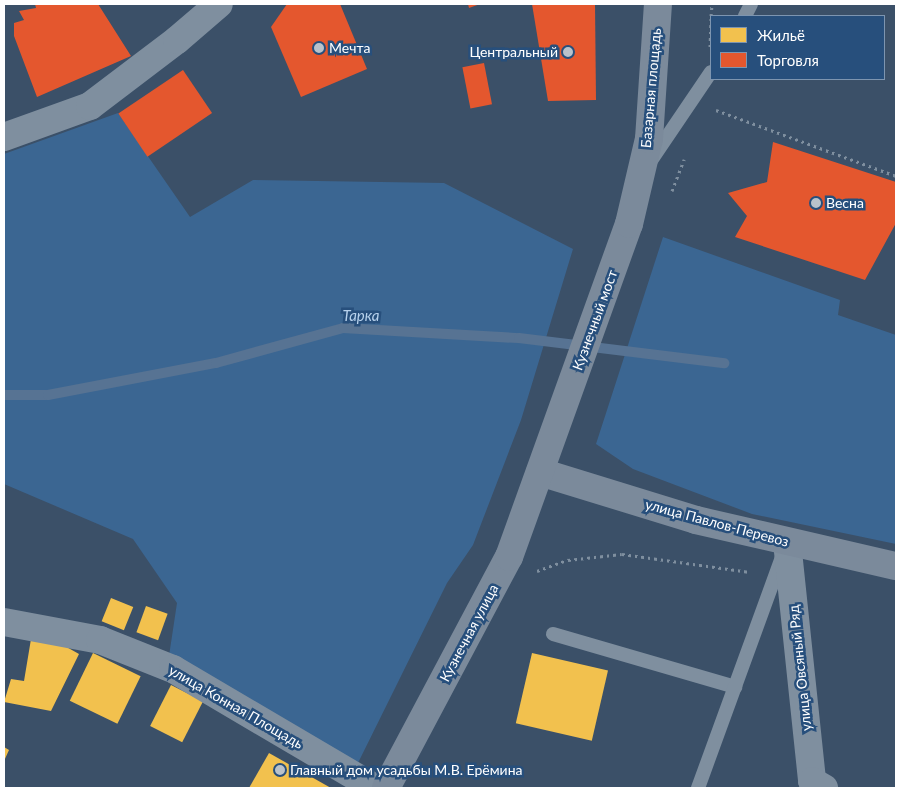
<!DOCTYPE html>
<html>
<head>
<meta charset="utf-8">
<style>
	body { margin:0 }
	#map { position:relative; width:900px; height:792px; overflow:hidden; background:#3b5068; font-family:Lato,sans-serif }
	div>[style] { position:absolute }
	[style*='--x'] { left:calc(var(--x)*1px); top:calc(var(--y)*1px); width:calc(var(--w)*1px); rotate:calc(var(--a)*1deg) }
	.green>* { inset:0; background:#3b6692 }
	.homes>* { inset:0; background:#f2c14e; transform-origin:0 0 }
	.shops>* { inset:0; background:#e4572e; transform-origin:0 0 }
	.stream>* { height:10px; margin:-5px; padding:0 5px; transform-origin:5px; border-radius:5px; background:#577393 }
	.path>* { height:3px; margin-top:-1.5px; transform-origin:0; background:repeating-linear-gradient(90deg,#7f8f9f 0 2.5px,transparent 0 6.5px) }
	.lane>* { height:14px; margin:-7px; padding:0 7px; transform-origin:7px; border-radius:7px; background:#7f8f9f }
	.street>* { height:28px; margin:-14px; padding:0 14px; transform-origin:14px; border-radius:14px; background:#7f8f9f }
	.secondary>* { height:28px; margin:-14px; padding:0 14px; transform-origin:14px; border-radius:14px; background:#7b8a9b }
	.dots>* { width:14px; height:14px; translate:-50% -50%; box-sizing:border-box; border:2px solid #274f7c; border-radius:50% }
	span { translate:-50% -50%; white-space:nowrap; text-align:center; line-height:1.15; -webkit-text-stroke:5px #274f7c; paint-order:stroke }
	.poi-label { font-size:14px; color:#fff }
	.left { translate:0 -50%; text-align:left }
	.right { translate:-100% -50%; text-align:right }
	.street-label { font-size:14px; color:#fff }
	.water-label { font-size:15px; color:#b7d1ec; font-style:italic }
	.frame { position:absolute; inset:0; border:5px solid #fff; pointer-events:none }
	.legend { position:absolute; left:710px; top:15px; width:175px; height:65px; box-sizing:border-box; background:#274f7c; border:1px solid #7d95b0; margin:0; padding:6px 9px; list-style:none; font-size:15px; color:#fff }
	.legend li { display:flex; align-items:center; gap:10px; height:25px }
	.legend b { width:25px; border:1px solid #7d95b0 }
</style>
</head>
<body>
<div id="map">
	<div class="green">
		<div style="clip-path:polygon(118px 113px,190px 217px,253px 180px,444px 183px,573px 249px,521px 420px,473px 545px,447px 583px,357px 765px,169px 656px,177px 603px,133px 539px,4px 484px,4px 154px)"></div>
		<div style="clip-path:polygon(663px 237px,840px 300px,838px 315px,896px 335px,896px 544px,752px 514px,633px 469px,596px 444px)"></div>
	</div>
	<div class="homes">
		<div style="left:111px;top:598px;width:24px;height:25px;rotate:22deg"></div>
		<div style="left:146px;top:606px;width:23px;height:28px;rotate:20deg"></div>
		<div style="clip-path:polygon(31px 639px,63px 645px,79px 654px,51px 711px,4px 702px,11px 679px,24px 681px)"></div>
		<div style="left:93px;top:653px;width:53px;height:53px;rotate:26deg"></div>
		<div style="left:532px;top:653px;width:78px;height:72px;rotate:13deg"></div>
		<div style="left:171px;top:685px;width:36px;height:46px;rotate:27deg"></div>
		<div style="clip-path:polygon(4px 747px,9px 750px,4px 761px)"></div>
		<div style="clip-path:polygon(269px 753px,331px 788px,249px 788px)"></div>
	</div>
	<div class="shops">
		<div style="clip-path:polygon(35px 4px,98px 4px,131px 56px,37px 97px,14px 36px,14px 23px,24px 20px,19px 11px,36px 8px)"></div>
		<div style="clip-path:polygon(287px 4px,340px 4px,367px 69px,301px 97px,271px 27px)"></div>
		<div style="clip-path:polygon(468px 4px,480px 4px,469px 8px)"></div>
		<div style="clip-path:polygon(532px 4px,595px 4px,596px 100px,548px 101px)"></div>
		<div style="left:484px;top:63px;width:42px;height:22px;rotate:79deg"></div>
		<div style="left:183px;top:70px;width:52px;height:78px;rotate:56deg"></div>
		<div style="clip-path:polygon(773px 142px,896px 182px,896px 223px,865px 280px,735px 237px,747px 216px,728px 193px,767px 182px)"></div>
	</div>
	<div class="stream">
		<div style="--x:4;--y:395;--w:44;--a:0"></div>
		<div style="--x:48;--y:395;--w:171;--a:-10.8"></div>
		<div style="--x:216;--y:363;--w:132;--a:-15.4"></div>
		<div style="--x:343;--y:328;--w:176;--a:3.3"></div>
		<div style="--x:519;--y:338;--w:207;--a:7"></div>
	</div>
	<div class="path">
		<div style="--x:711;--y:16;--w:12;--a:-85"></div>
		<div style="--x:710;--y:47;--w:29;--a:-88"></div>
		<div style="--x:716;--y:110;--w:192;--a:20.1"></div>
		<div style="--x:672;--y:191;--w:34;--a:-69"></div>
		<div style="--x:537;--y:571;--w:33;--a:-20"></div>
		<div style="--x:568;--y:560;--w:54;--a:-6.3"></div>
		<div style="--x:622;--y:554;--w:129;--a:8"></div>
	</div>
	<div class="lane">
		<div style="--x:745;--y:16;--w:13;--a:-63"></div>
		<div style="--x:652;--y:159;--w:105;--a:-55.9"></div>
		<div style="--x:553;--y:634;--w:190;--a:16.2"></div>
		<div style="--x:698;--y:788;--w:249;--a:-70"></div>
	</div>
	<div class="street">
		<div style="--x:4;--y:137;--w:91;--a:-19.8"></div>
		<div style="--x:90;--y:106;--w:109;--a:-37.2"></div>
		<div style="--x:177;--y:40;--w:55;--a:-40.6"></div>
		<div style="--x:787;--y:542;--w:240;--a:84"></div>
		<div style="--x:812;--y:781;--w:14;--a:30"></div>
		<div style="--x:4;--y:622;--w:98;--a:10.6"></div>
		<div style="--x:100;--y:640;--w:79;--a:21.7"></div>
		<div style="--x:173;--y:669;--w:234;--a:30.5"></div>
	</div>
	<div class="secondary">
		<div style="--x:540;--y:472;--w:163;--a:17.1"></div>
		<div style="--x:696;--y:520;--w:205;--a:13"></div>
		<div style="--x:386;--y:788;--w:262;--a:-62"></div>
		<div style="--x:509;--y:557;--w:354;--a:-70.2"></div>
		<div style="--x:629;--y:224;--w:87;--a:-76.8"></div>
		<div style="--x:649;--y:139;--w:135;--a:-86.2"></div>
	</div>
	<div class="dots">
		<div style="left:319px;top:48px;background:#bac2ca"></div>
		<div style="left:568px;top:52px;background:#bac2ca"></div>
		<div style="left:816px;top:203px;background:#bac2ca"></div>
		<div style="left:280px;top:770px;background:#bac2ca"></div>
	</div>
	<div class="poi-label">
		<span class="left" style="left:329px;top:48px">Мечта</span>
		<span class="right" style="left:558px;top:52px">Центральный</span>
		<span class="left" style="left:826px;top:203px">Весна</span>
		<span class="left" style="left:290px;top:770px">Главный дом усадьбы М.В. Ерёмина</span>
	</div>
	<div class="street-label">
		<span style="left:651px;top:88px;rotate:-85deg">Базарная площадь</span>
		<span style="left:595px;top:320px;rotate:-70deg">Кузнечный мост</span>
		<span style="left:717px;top:523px;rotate:15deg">улица Павлов-Перевоз</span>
		<span style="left:469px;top:633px;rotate:-62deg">Кузнечная улица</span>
		<span style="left:800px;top:668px;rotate:-96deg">улица Овсяный Ряд</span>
		<span style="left:236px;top:707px;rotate:30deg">улица Конная Площадь</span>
	</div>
	<div class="water-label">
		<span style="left:361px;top:316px">Тарка</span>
	</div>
	<div class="frame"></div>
	<ul class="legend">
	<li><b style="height:14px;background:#f2c14e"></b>Жильё</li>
	<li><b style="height:14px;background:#e4572e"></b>Торговля</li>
	</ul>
</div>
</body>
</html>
